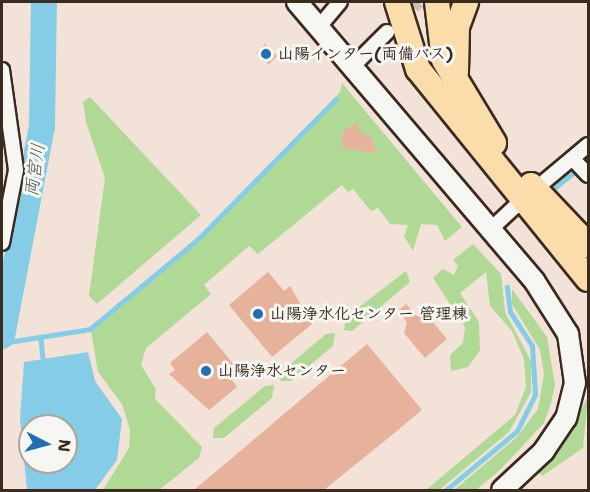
<!DOCTYPE html>
<html>
<head>
<meta charset="utf-8">
<style>
	body { margin:0 }
	#map { position:relative; width:590px; height:492px; overflow:hidden; background:#f2e2d8; font-family:"Shantell Sans","Klee One",sans-serif }
	div>[style] { position:absolute }
	[style*='--x'] { left:calc(var(--x)*1px); top:calc(var(--y)*1px); width:calc(var(--w)*1px); rotate:calc(var(--a)*1deg) }
	.green>* { inset:0; background:#b1d996 }
	.water>* { inset:0; background:#85cde6 }
	.stream>* { height:4.5px; margin:-2.25px; padding:0 2.25px; transform-origin:2.25px; border-radius:2.25px; background:#85cde6 }
	.river>* { height:26px; margin:-13px; padding:0 13px; transform-origin:13px; border-radius:13px; background:#85cde6 }
	.building>* { inset:0; background:#e7b29b; transform-origin:0 0 }
	.street-tunnel>* { height:14px; margin-top:-7px; transform-origin:0; background:repeating-linear-gradient(90deg,#cdbdb3 0 14px,transparent 0 21px) }
	.roads { filter:drop-shadow(2px 0 #3b2a1e) drop-shadow(-2px 0 #3b2a1e) drop-shadow(0 2px #3b2a1e) drop-shadow(0 -2px #3b2a1e) }
	.street>* { height:14px; margin:-7px; padding:0 7px; transform-origin:7px; border-radius:7px; background:#f6f6f2 }
	.secondary>* { height:20px; margin:-10px; padding:0 10px; transform-origin:10px; border-radius:10px; background:#f6f6f2 }
	.highway>* { height:24px; margin:-12px; padding:0 12px; transform-origin:12px; border-radius:12px; background:#faddab }
	.dots>* { width:16px; height:16px; translate:-50% -50%; box-sizing:border-box; border:3px solid #f6f6f2; border-radius:50% }
	span { translate:-50% -50%; white-space:nowrap; text-align:center; line-height:1.15; -webkit-text-stroke:6px #f6f6f2; paint-order:stroke }
	.poi-label { font-size:16px; color:#3b2a1e; font-weight:700 }
	.left { translate:0 -50%; text-align:left }
	.water-label { font-size:18px; color:#4e5350; font-style:italic }
	.frame { position:absolute; inset:0; border:3px solid #3b2a1e; pointer-events:none }
	.north { position:absolute; left:18px; top:414px; width:60px; height:60px; box-sizing:border-box; background:#f6f6f2; border:2px solid #aba49d; border-radius:50%; rotate:96deg; font-size:16px; font-weight:700; line-height:24px; text-align:center; color:#3b2a1e }
	.north::after { content:''; display:block; margin:auto; width:21px; height:27px; background:#1f6fb2; clip-path:polygon(50% 0,100% 100%,50% 72%,0 100%) }
</style>
</head>
<body>
<div id="map">
	<div class="green">
		<div style="clip-path:polygon(342px 83px,462px 227px,445px 241px,437px 225px,421px 224px,413px 251px,404px 236px,408px 225px,390px 224px,378px 208px,371px 211px,353px 189px,348px 192px,342px 185px,258px 254px,249px 246px,204px 285px,211px 294px,146px 348px,141px 365px,156px 389px,155px 399px,202px 447px,199px 458px,159px 490px,103px 490px,129px 448px,130px 430px,122px 404px,98px 372px,91px 331px,199px 241px,340px 92px)"></div>
		<div style="clip-path:polygon(90px 97px,201px 215px,97px 304px,89px 296px,105px 178px,86px 122px,83px 102px)"></div>
		<div style="clip-path:polygon(473px 244px,501px 274px,505px 312px,531px 361px,531px 392px,509px 432px,439px 490px,426px 490px,515px 415px,526px 387px,524px 359px,512px 331px,490px 306px,486px 272px,460px 293px,479px 322px,480px 350px,468px 367px,451px 371px,450px 355px,463px 343px,465px 327px,433px 278px,443px 269px,454px 275px,458px 266px,453px 260px)"></div>
		<div style="clip-path:polygon(406px 271px,410px 282px,352px 331px,344px 330px,346px 317px)"></div>
		<div style="clip-path:polygon(512px 289px,547px 337px,555px 385px,551px 403px,544px 423px,501px 469px,476px 490px,454px 490px,517px 437px,538px 409px,544px 374px,540px 350px,512px 304px)"></div>
		<div style="clip-path:polygon(335px 333px,333px 346px,291px 381px,280px 381px,282px 371px,326px 334px)"></div>
		<div style="clip-path:polygon(274px 385px,272px 398px,224px 438px,213px 438px,214px 428px,265px 386px)"></div>
		<div style="clip-path:polygon(588px 397px,583px 448px,542px 476px,538px 471px,561px 446px)"></div>
	</div>
	<div class="water">
		<div style="clip-path:polygon(evenodd,88px 352px,95px 381px,122px 419px,117px 460px,95px 490px,27px 490px,20px 418px,24px 362px,88px 352px,30px 426px,66px 426px,66px 462px,30px 462px,30px 426px)"></div>
	</div>
	<div class="stream">
		<div style="--x:552;--y:190;--w:46;--a:-38.9"></div>
		<div style="--x:41;--y:339;--w:19;--a:84"></div>
		<div style="--x:2;--y:343;--w:89;--a:-9"></div>
		<div style="--x:90;--y:329;--w:139;--a:-39.8"></div>
		<div style="--x:197;--y:240;--w:198;--a:-45.4"></div>
		<div style="--x:446;--y:490;--w:92;--a:-39.7"></div>
		<div style="--x:517;--y:431;--w:40;--a:-63.4"></div>
		<div style="--x:535;--y:395;--w:49;--a:-93.5"></div>
		<div style="--x:532;--y:346;--w:40;--a:-122.9"></div>
		<div style="--x:510;--y:312;--w:25;--a:-97"></div>
	</div>
	<div class="river">
		<div style="--x:2;--y:336;--w:214;--a:-79.2"></div>
		<div style="--x:42;--y:126;--w:124;--a:-89.1"></div>
	</div>
	<div class="building">
		<div style="left:265px;top:44px;width:17px;height:12px;rotate:45deg"></div>
		<div style="clip-path:polygon(358px 121px,357px 129px,371px 138px,377px 153px,342px 148px,343px 132px)"></div>
		<div style="clip-path:polygon(268px 272px,284px 291px,290px 286px,312px 324px,272px 357px,229px 305px)"></div>
		<div style="clip-path:polygon(406px 304px,416px 316px,427px 315px,447px 339px,425px 358px,404px 333px,407px 322px,398px 311px)"></div>
		<div style="clip-path:polygon(207px 332px,241px 373px,232px 380px,237px 387px,209px 410px,169px 374px,175px 370px,170px 363px)"></div>
		<div style="clip-path:polygon(367px 344px,422px 410px,387px 439px,324px 490px,194px 490px)"></div>
	</div>
	<div class="street-tunnel">
		<div style="--x:398;--y:21;--w:28;--a:-44"></div>
	</div>
	<div class="roads">
		<div class="street">
			<div style="--x:318;--y:28;--w:34;--a:-50"></div>
			<div style="--x:351;--y:68;--w:51;--a:-45"></div>
			<div style="--x:2;--y:70;--w:101;--a:82"></div>
			<div style="--x:16;--y:170;--w:74;--a:100.9"></div>
			<div style="--x:573;--y:159;--w:22;--a:47"></div>
			<div style="--x:545;--y:181;--w:56;--a:-39.9"></div>
			<div style="--x:491;--y:229;--w:33;--a:-43"></div>
		</div>
		<div class="secondary">
			<div style="--x:297;--y:2;--w:367;--a:49.6"></div>
			<div style="--x:535;--y:282;--w:62;--a:57.6"></div>
			<div style="--x:568;--y:334;--w:49;--a:81.9"></div>
			<div style="--x:575;--y:383;--w:36;--a:104"></div>
			<div style="--x:566;--y:418;--w:40;--a:124"></div>
			<div style="--x:544;--y:451;--w:57;--a:137.1"></div>
		</div>
		<div class="highway">
			<div style="--x:397;--y:2;--w:70;--a:72.6"></div>
			<div style="--x:418;--y:69;--w:270;--a:51"></div>
			<div style="--x:437;--y:2;--w:58;--a:83.1"></div>
			<div style="--x:444;--y:60;--w:97;--a:58.9"></div>
			<div style="--x:456;--y:72;--w:45;--a:-88.7"></div>
			<div style="--x:457;--y:27;--w:27;--a:-70"></div>
			<div style="--x:531;--y:185;--w:83;--a:46.5"></div>
		</div>
	</div>
	<div class="dots">
		<div style="left:266px;top:54px;background:#1f6fb2"></div>
		<div style="left:258px;top:314px;background:#1f6fb2"></div>
		<div style="left:206px;top:371px;background:#1f6fb2"></div>
	</div>
	<div class="poi-label">
		<span class="left" style="left:278px;top:54px">山陽インター(両備バス)</span>
		<span class="left" style="left:270px;top:314px">山陽浄水化センター 管理棟</span>
		<span class="left" style="left:218px;top:371px">山陽浄水センター</span>
	</div>
	<div class="water-label">
		<span style="left:35px;top:170px;rotate:-82deg">両宮川</span>
	</div>
	<div class="frame"></div>
	<div class="north">N</div>
</div>
</body>
</html>
